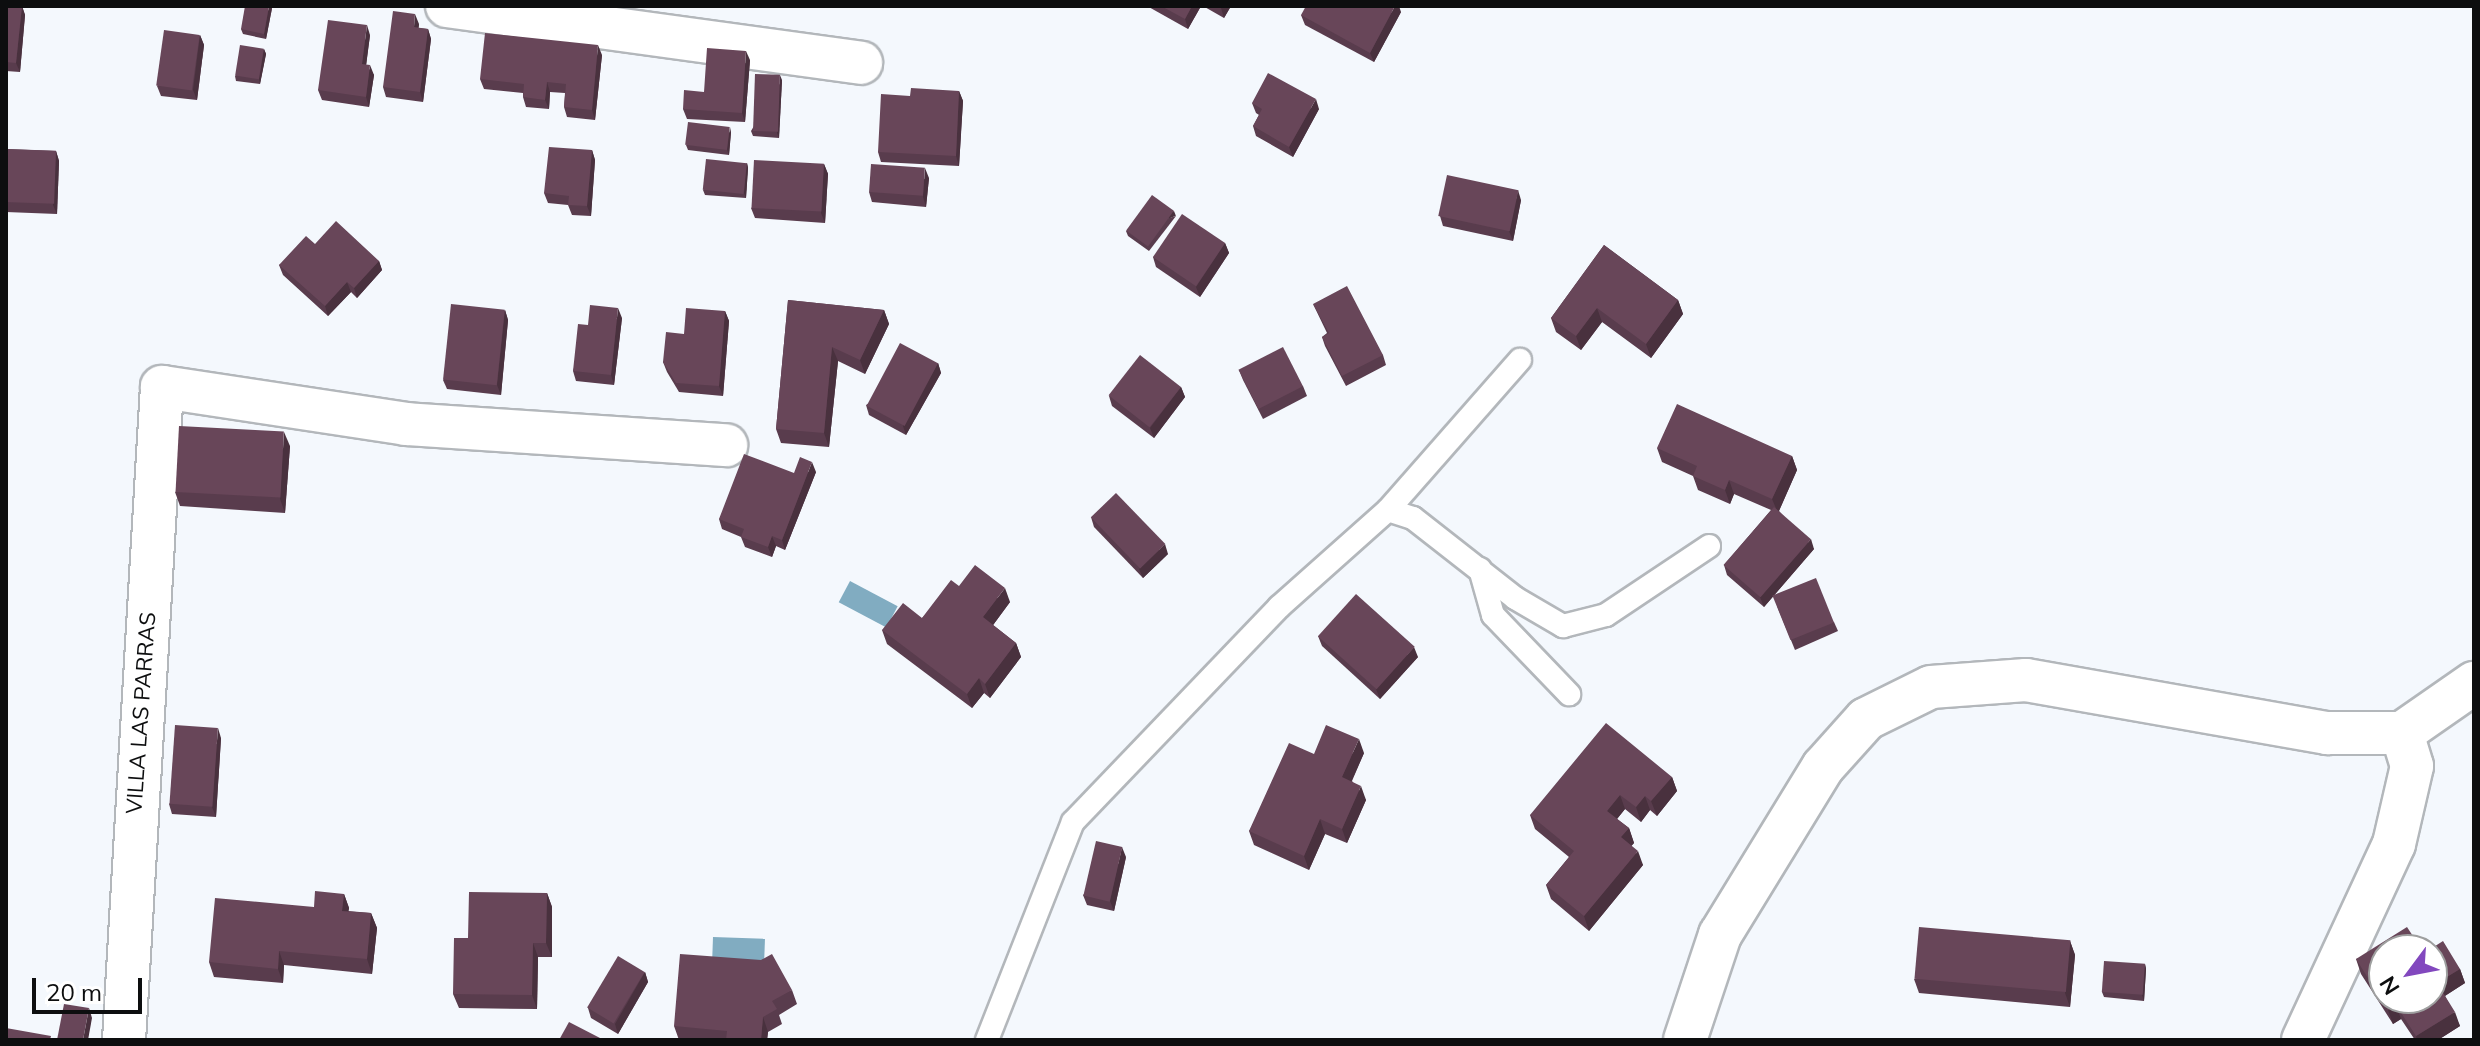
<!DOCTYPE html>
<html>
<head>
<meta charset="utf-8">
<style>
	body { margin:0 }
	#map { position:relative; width:2480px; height:1046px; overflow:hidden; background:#f4f8fd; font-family:Mulish,sans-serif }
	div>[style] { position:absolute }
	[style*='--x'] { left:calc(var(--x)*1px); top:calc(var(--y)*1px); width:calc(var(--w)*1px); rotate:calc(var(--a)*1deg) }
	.water>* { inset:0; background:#81acc1; transform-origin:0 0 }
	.roads { filter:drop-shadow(2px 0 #b3b7bb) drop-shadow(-2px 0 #b3b7bb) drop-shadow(0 2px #b3b7bb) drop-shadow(0 -2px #b3b7bb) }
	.service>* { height:22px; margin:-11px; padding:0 11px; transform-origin:11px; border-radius:11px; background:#fff }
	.minor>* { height:42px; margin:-21px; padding:0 21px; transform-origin:21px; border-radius:21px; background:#fff }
	.wall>* { inset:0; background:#593c4d }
	.shaded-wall>* { inset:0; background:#49313e; transform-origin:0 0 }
	.building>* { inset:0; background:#684659; transform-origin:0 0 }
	span { translate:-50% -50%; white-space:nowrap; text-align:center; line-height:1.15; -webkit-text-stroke:8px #fff; paint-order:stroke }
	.street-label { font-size:22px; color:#0d0e0f }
	.frame { position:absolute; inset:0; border:8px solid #0d0e0f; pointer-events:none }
	.north { position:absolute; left:2368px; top:934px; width:80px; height:80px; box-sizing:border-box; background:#fff; border:2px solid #9e9f9f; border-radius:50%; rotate:238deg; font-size:22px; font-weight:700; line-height:32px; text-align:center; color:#0d0e0f }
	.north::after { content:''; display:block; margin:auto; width:28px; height:36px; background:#8248be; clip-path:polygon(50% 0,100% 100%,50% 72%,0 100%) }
	.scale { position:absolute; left:32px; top:978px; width:110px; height:36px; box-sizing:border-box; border:4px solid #0d0e0f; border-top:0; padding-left:10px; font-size:24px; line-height:28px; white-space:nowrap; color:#0d0e0f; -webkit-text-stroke:6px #fff; paint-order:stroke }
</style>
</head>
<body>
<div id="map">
	<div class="water">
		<div style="left:850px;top:581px;width:54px;height:24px;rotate:28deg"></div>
		<div style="left:713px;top:937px;width:52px;height:26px;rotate:2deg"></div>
	</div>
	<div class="roads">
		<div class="service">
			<div style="--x:1388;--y:510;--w:200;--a:-48.7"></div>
			<div style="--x:1480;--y:569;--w:48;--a:74.2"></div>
			<div style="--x:1493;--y:615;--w:110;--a:46.1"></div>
			<div style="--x:987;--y:1040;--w:234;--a:-68.5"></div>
			<div style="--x:1073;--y:822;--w:298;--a:-46.2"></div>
			<div style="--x:1279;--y:607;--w:146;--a:-41.7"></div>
			<div style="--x:1388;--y:510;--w:26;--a:18"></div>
			<div style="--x:1413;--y:518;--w:130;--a:38.1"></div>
			<div style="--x:1515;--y:598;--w:56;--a:30.3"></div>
			<div style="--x:1563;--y:626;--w:44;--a:-14.3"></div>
			<div style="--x:1606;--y:615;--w:124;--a:-33.8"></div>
		</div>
		<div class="minor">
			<div style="--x:447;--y:6;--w:418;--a:7.8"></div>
			<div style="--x:124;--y:1040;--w:654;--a:-86.67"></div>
			<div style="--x:162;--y:387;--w:247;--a:8.6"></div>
			<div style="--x:406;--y:424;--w:321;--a:3.8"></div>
			<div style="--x:1685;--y:1040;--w:111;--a:-71.6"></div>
			<div style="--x:1720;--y:935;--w:197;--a:-58.5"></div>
			<div style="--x:1823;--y:767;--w:64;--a:-48.1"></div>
			<div style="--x:1866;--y:719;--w:72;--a:-26.2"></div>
			<div style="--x:1931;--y:687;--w:95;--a:-4.2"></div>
			<div style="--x:2026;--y:680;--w:306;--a:10"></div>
			<div style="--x:2327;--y:733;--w:75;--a:0"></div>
			<div style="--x:2402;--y:733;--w:88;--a:-34.8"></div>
			<div style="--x:2303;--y:1040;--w:216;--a:-65.1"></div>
			<div style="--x:2394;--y:844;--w:80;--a:-77"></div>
			<div style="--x:2412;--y:766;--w:34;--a:-107"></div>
		</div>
	</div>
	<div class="wall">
		<div style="clip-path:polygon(6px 6px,22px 6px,25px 15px,20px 72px,6px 71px)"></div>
		<div style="clip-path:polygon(1147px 6px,1201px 6px,1188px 29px)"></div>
		<div style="clip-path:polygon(1203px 6px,1231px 6px,1224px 18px)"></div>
		<div style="clip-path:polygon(272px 8px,266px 39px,243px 34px,241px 29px)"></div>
		<div style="clip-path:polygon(1401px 12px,1374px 62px,1305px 25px,1301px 15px)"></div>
		<div style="clip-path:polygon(419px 24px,418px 28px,428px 29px,431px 39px,423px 102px,386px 97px,383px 87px)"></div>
		<div style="clip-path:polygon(200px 35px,204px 45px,197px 100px,161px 96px,157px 86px)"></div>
		<div style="clip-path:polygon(370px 35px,366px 65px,374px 75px,369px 107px,322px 100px,318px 90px)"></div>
		<div style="clip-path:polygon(264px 49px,266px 54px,260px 84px,236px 81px,235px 76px)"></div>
		<div style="clip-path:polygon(602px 55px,595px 120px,567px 117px,564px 107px,565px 93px,550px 92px,549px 109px,526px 107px,523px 97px,523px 93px,484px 89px,480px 79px)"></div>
		<div style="clip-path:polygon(750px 60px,745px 122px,687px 119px,683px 109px,704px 92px)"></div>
		<div style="clip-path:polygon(782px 80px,779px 138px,753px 136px,751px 131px)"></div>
		<div style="clip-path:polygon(959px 91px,963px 101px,959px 166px,881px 162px,878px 152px,910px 96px)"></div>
		<div style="clip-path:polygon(1252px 103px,1319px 109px,1293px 157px,1256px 136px,1253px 126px,1259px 115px,1256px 113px)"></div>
		<div style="clip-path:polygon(731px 132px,729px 155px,688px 150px,686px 145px)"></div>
		<div style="clip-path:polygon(6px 149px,56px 151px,59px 161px,57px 214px,6px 212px)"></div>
		<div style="clip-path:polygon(592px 150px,595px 160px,591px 216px,572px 215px,568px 205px,548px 203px,544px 193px)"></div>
		<div style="clip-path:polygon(747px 163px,748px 168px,746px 198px,705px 195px,703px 190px)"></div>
		<div style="clip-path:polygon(824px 164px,828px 174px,825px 223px,755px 218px,751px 208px)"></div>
		<div style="clip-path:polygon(929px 178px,926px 207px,872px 202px,869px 192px)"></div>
		<div style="clip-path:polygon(1521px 200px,1513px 241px,1443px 226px,1440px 216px)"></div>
		<div style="clip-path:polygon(1176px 216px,1149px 251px,1128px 236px,1126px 231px)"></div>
		<div style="clip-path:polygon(1225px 243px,1229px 253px,1200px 297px,1156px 267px,1153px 257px)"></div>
		<div style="clip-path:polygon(315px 244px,379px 261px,382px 270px,357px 298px,351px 292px,328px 316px,283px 275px,279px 265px)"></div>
		<div style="clip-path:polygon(1604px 245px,1678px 300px,1683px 314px,1651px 358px,1602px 322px,1581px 350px,1556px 332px,1551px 318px)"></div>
		<div style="clip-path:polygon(788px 300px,884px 310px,889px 324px,865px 374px,838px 361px,829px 447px,781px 443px,776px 429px)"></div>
		<div style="clip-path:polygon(1313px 304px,1383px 355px,1386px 365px,1346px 386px,1325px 346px,1322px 337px,1327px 333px)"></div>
		<div style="clip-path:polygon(505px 310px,508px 320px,501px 395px,447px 389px,443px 380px)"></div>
		<div style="clip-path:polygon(725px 311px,729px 321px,723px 396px,679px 392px,667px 372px,663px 362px,684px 334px)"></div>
		<div style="clip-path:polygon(622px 318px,614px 385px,576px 381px,573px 371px,588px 325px)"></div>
		<div style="clip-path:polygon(938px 363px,941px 373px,906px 435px,869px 415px,866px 405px)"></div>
		<div style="clip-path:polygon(1239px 370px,1303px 386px,1307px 396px,1263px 419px,1243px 380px)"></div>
		<div style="clip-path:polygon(1181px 387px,1185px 397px,1154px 438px,1112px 406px,1109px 396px)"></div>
		<div style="clip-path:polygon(290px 446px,285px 513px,180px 506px,175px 492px)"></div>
		<div style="clip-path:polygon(1657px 448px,1792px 456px,1797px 470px,1779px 511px,1814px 549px,1764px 607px,1727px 575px,1724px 565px,1771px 510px,1734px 494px,1730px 504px,1698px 490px,1693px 476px,1662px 462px)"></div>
		<div style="clip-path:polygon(816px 472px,785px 550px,776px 546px,772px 557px,745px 547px,741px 537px,722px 529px,719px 519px,794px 473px)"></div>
		<div style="clip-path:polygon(1091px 517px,1168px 554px,1143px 578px,1094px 527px)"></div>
		<div style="clip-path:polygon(959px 586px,1010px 602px,993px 625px,1016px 643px,1021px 657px,990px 698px,984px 693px,972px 708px,887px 644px,882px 630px,922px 618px)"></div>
		<div style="clip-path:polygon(1777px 606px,1834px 622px,1838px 631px,1795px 650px)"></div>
		<div style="clip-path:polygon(1318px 636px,1418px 657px,1380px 699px,1322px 646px)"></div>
		<div style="clip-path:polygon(221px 738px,216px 817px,172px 814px,169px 804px)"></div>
		<div style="clip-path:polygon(1364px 753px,1352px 781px,1366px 800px,1347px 843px,1325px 834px,1309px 870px,1254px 845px,1249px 831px,1314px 754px)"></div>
		<div style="clip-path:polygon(1672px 777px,1677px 791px,1657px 816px,1650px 810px,1641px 822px,1625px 809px,1617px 819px,1629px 828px,1634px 843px,1631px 846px,1643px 865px,1589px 931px,1551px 899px,1546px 885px,1569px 857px,1535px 829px,1530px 815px)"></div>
		<div style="clip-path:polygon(1126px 857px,1114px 911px,1087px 905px,1083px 895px)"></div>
		<div style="clip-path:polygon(547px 893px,552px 907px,552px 957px,538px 957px,537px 1009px,459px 1008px,453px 994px,468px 938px)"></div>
		<div style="clip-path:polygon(344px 894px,349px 908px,348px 911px,371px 913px,377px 928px,372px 974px,284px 965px,283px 983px,214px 977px,209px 962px,314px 907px)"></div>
		<div style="clip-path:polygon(2070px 941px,2075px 955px,2070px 1007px,1919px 993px,1914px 979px)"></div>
		<div style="clip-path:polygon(2384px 950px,2460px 969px,2465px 983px,2445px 996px,2460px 1026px,2438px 1040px,2415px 1040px,2401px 1019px,2393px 1024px,2361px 974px,2356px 959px)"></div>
		<div style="clip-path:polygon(2145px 964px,2146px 969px,2144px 1001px,2104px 997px,2102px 992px)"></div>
		<div style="clip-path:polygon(645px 972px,648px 982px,618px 1034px,591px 1018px,588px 1008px)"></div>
		<div style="clip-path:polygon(792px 990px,797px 1004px,779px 1015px,782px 1024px,768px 1032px,767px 1040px,679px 1040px,674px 1026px)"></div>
	</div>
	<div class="shaded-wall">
		<div style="clip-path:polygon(22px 6px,25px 15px,20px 72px,16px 63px)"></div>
		<div style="clip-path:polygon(269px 6px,271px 6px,272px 8px,266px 39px,264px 34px)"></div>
		<div style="clip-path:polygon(1192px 6px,1201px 6px,1188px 29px,1185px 19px)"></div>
		<div style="clip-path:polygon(1222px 6px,1231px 6px,1224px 18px,1221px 8px)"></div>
		<div style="clip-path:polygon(1395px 6px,1399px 6px,1401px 12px,1374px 62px,1370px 53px)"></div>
		<div style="clip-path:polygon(415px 14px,419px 24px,418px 37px,414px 27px)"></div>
		<div style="clip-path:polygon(367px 25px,370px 35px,365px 74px,362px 64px)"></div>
		<div style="clip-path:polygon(428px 29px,431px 39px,423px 102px,420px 92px)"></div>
		<div style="clip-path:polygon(200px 35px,204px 45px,197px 100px,193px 90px)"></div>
		<div style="clip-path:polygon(598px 45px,602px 55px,595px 120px,592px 110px)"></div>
		<div style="clip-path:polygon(264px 49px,266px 54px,260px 84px,259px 79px)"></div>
		<div style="clip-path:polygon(746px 51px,750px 60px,745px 122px,742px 113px)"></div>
		<div style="clip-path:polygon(370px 65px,374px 75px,369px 107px,366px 97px)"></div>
		<div style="clip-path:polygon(780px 75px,782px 80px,779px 138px,777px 133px)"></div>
		<div style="clip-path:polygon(547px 82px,550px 92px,549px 109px,545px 100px)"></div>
		<div style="clip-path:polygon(959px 91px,963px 101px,959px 166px,956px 156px)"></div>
		<div style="clip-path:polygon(1316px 99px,1319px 109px,1293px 157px,1289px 147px)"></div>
		<div style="clip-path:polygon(730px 127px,731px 132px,729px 155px,727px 150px)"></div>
		<div style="clip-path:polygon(592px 150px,595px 160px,591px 216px,587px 206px)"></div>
		<div style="clip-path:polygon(56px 151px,59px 161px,57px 214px,53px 205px)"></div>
		<div style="clip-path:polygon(747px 163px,748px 168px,746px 198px,744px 193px)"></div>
		<div style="clip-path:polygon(824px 164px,828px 174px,825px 223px,821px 213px)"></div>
		<div style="clip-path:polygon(925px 168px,929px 178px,926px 207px,923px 197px)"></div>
		<div style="clip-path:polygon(1518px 190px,1521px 200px,1513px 241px,1509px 231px)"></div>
		<div style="left:1174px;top:211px;width:5px;height:44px;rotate:68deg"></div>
		<div style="clip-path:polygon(1225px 243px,1229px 253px,1200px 297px,1196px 287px)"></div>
		<div style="clip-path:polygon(379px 261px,382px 270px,357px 298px,354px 288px)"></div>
		<div style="clip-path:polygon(347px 282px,351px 292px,328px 316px,325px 306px)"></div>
		<div style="clip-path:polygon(1678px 300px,1683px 314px,1651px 358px,1646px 344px)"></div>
		<div style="clip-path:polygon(618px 308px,622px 318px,614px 385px,611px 375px)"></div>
		<div style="clip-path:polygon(1597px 308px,1602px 322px,1581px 350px,1576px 336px)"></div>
		<div style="clip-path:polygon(505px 310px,508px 320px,501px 395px,497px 385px)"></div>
		<div style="clip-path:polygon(884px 310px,889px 324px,865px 374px,860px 360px)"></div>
		<div style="clip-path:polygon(725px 311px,729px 321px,723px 396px,719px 386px)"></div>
		<div style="clip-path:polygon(832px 347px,838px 361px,829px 447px,824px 433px)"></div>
		<div style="clip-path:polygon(938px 363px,941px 373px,906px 435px,903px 426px)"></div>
		<div style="clip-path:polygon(1181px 387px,1185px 397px,1154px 438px,1150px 428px)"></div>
		<div style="clip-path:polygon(284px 432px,290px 446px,285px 513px,280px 499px)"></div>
		<div style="clip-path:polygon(1792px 456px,1797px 470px,1778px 513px,1772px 499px)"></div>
		<div style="clip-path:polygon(812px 462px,816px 472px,785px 550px,782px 540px)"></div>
		<div style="clip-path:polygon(1729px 480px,1734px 494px,1730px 504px,1725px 490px)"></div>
		<div style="clip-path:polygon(772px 536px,776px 546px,772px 557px,768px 547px)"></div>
		<div style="clip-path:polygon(1811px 539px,1814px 549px,1764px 607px,1760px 597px)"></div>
		<div style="clip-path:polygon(1165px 544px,1168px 554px,1143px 578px,1139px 569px)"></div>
		<div style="clip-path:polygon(1005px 588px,1010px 602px,988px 632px,983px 617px)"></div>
		<div style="clip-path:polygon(1016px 643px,1021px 657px,990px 698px,985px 684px)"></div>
		<div style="clip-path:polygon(1414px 647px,1418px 657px,1380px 699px,1376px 689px)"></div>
		<div style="clip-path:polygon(979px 678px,984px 693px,972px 708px,967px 694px)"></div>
		<div style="clip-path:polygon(218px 728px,221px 738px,216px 817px,212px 807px)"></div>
		<div style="clip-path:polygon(1359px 739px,1364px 753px,1347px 791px,1342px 777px)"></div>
		<div style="clip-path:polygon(1672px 777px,1677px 791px,1657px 816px,1651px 801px)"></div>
		<div style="clip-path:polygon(1361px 786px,1366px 800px,1347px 843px,1342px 829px)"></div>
		<div style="clip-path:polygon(1620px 795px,1625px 809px,1612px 825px,1607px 811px)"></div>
		<div style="clip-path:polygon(1645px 796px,1650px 810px,1641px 822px,1636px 807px)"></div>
		<div style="clip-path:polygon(1320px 819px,1325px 834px,1309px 870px,1304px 856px)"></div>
		<div style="clip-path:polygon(1629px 828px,1634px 843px,1626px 852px,1621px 837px)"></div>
		<div style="clip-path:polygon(1122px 847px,1126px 857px,1114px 911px,1110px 901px)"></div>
		<div style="clip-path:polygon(1638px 851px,1643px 865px,1589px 931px,1584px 916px)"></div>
		<div style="clip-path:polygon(547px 893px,552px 907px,552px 957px,546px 943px)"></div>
		<div style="clip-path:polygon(344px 894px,349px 908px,347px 925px,342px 911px)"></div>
		<div style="clip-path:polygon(371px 913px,377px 928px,372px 974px,367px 959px)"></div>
		<div style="clip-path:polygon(2070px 941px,2075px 955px,2070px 1007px,2065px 993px)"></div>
		<div style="clip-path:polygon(533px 943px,538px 957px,537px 1009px,532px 995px)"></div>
		<div style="clip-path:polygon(279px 951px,284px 965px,283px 983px,278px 969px)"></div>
		<div style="clip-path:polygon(2145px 964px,2146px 969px,2144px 1001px,2142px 995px)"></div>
		<div style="clip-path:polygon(2460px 969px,2465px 983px,2443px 997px,2437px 983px)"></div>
		<div style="clip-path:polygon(645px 972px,648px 982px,618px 1034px,615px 1024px)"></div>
		<div style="clip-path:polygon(2396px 1005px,2401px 1019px,2393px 1024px,2388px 1010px)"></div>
		<div style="clip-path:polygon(89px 1008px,92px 1018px,88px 1040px,83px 1040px)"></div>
		<div style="clip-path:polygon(2455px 1012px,2460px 1026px,2438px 1040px,2417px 1040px,2416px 1036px)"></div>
		<div style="clip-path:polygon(763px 1017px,768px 1032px,767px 1040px,761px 1040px)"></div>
	</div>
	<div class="building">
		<div style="clip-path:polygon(6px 6px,22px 6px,16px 63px,6px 62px)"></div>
		<div style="clip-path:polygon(245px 6px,269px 6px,264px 34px,241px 29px)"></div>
		<div style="clip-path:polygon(1161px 6px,1192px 6px,1185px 19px)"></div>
		<div style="clip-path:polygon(1306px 6px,1395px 6px,1370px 53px,1301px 15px)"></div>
		<div style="clip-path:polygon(393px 11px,415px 14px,414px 27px,428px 29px,420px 92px,383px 87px)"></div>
		<div style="clip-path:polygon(328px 20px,367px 25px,362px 64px,370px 65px,366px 97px,318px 90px)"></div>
		<div style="left:164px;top:30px;width:36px;height:56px;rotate:8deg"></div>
		<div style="clip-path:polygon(485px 33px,598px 45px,592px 110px,564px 107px,566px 84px,547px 82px,545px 100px,523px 97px,524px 84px,480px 79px)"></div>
		<div style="left:240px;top:45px;width:24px;height:31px;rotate:9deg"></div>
		<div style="clip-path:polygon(707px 48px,746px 51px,742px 113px,683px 109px,684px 90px,704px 92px)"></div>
		<div style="clip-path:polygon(1268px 73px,1316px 99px,1289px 147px,1253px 126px,1262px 109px,1252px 103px)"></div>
		<div style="left:755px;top:74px;width:25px;height:57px;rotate:2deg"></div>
		<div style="clip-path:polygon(911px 88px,959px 91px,956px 156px,878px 152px,881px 94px,910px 96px)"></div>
		<div style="left:688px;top:122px;width:42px;height:23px;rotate:7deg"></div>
		<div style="clip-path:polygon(549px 147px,592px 150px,587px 206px,568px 205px,569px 196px,544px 193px)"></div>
		<div style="left:6px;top:149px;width:50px;height:53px;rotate:2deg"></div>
		<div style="left:706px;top:159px;width:41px;height:31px;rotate:6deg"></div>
		<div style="left:754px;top:160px;width:70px;height:48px;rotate:3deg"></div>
		<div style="left:871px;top:164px;width:54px;height:28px;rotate:4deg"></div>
		<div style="left:1447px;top:175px;width:73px;height:42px;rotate:12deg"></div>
		<div style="left:1152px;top:195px;width:27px;height:44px;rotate:36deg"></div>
		<div style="left:1182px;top:214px;width:52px;height:52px;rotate:34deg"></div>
		<div style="clip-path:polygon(336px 221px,379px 261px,354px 288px,347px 282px,325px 306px,279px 265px,306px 236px,315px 244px)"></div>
		<div style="clip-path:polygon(1604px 245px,1678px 300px,1646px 344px,1597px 308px,1576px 336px,1551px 318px)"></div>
		<div style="clip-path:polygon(1347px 286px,1383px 355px,1342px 376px,1322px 337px,1329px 333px,1313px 304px)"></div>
		<div style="clip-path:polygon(788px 300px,884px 310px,860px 360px,832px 347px,824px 433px,776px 429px)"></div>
		<div style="left:451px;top:304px;width:54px;height:76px;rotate:6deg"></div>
		<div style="clip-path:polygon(590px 305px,618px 308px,611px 375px,573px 371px,578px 324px,588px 325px)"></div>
		<div style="clip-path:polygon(686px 308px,725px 311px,719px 386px,676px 383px,663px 362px,666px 332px,684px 334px)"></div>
		<div style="left:900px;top:343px;width:43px;height:71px;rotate:28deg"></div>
		<div style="left:1283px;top:347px;width:44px;height:50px;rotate:63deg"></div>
		<div style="left:1140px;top:355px;width:52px;height:51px;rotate:38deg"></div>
		<div style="clip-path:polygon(1677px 404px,1792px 456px,1772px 499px,1729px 480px,1725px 490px,1693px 476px,1697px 466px,1657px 448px)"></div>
		<div style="left:179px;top:426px;width:105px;height:66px;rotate:3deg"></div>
		<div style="clip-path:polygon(744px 454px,794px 473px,800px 457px,812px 462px,782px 540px,772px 536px,768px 547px,741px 537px,744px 529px,719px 519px)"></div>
		<div style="left:1116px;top:493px;width:71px;height:35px;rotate:46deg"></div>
		<div style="left:1774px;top:507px;width:49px;height:77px;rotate:41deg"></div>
		<div style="clip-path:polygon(975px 565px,1005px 588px,983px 617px,1016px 643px,985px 684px,979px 678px,967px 694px,882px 630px,903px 603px,922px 618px,951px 580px,959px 586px)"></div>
		<div style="left:1816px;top:578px;width:48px;height:47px;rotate:68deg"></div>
		<div style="left:1356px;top:594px;width:79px;height:57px;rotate:42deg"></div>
		<div style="clip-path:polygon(1606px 723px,1672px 777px,1651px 801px,1645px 796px,1636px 807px,1620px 795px,1607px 811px,1629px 828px,1621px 837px,1638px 851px,1584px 916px,1546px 885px,1574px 851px,1530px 815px)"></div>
		<div style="left:175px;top:725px;width:43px;height:79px;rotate:4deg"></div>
		<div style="clip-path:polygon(1326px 725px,1359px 739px,1342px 777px,1361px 786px,1342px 829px,1320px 819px,1304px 856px,1249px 831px,1289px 743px,1314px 754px)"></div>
		<div style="left:1096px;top:841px;width:27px;height:56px;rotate:13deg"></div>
		<div style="clip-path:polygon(315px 891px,344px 894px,342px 911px,371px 913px,367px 959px,279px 951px,278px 969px,209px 962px,215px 898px,314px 907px)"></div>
		<div style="clip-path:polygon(469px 892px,547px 893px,546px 943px,533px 943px,532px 995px,453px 994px,454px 938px,468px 938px)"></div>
		<div style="left:1919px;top:927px;width:152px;height:52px;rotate:5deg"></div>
		<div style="clip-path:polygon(2407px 927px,2422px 950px,2384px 950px,2384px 998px,2432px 998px,2432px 950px,2429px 950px,2443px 941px,2460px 969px,2437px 983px,2455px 1012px,2416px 1036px,2396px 1005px,2388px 1010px,2356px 959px)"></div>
		<div style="clip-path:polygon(680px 954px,761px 960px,772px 954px,792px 990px,772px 1001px,777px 1009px,763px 1017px,761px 1040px,726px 1040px,727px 1031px,674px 1026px)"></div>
		<div style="left:618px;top:956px;width:31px;height:60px;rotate:31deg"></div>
		<div style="left:2104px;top:961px;width:41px;height:31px;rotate:4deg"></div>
		<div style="clip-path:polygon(64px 1004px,89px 1008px,83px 1040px,57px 1040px)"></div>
		<div style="clip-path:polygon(569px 1022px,600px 1038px,598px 1040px,559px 1040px)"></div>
		<div style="clip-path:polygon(6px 1028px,51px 1036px,50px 1040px,6px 1040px)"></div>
	</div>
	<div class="street-label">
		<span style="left:141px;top:713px;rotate:-86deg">VILLA LAS PARRAS</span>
	</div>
	<div class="frame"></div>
	<div class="north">N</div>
	<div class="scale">20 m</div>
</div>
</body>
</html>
